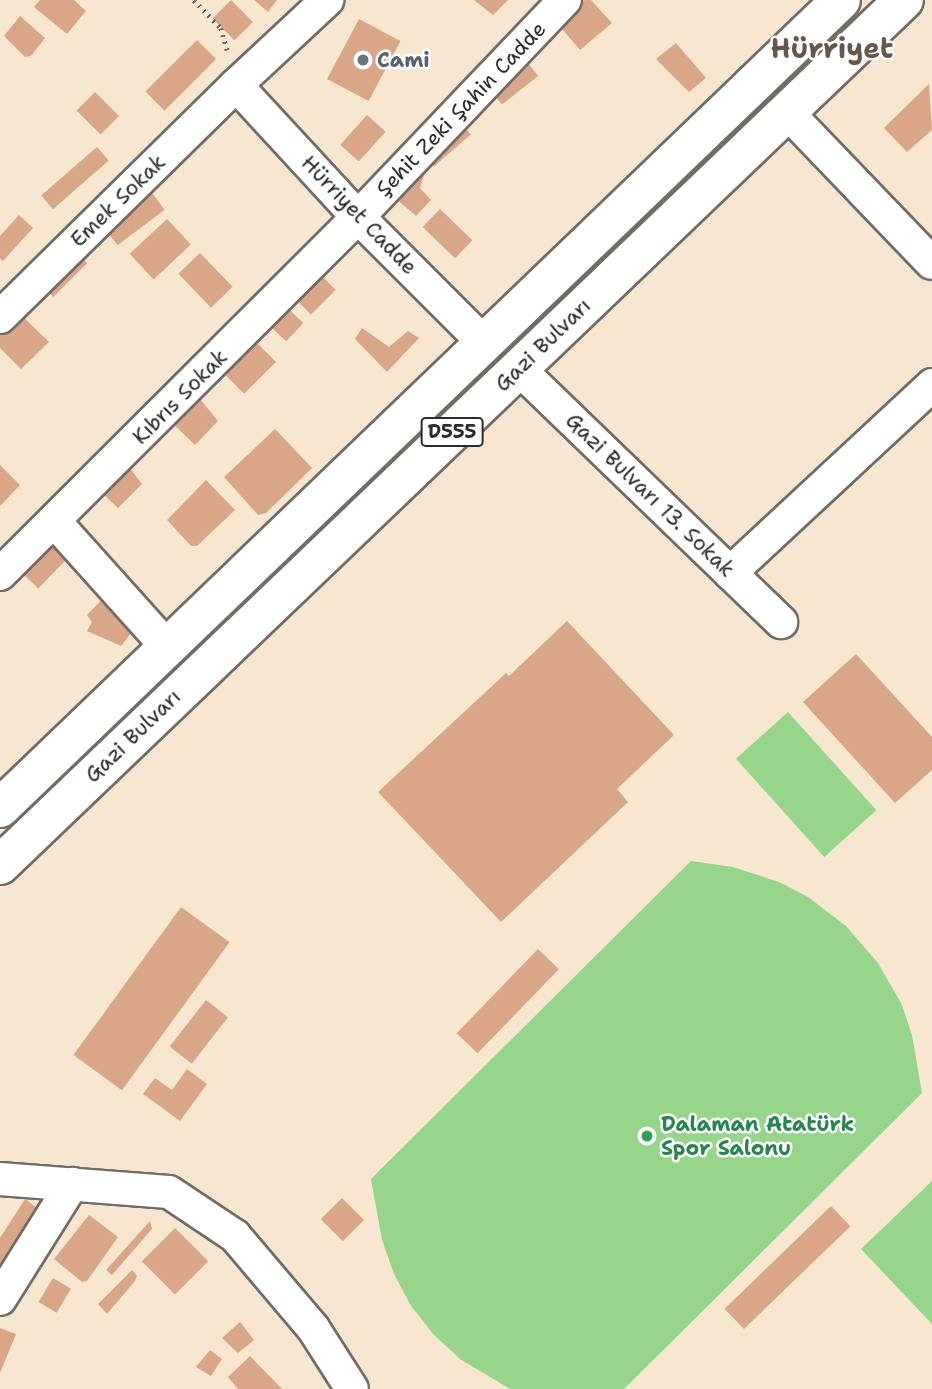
<!DOCTYPE html>
<html>
<head>
<meta charset="utf-8">
<style>
	body { margin:0 }
	#map { position:relative; width:932px; height:1389px; overflow:hidden; background:#f7e6d0; font-family:"Shantell Sans",sans-serif }
	div>[style] { position:absolute }
	[style*='--x'] { left:calc(var(--x)*1px); top:calc(var(--y)*1px); width:calc(var(--w)*1px); rotate:calc(var(--a)*1deg) }
	.green>* { inset:0; background:#97d58a; transform-origin:0 0 }
	.building>* { inset:0; background:#d9a688; transform-origin:0 0 }
	.path>* { height:4.5px; margin-top:-2.25px; transform-origin:0; background:repeating-linear-gradient(90deg,#726c65 0 2px,transparent 0 7px) }
	.roads { filter:drop-shadow(2px 0 #726c65) drop-shadow(-2px 0 #726c65) drop-shadow(0 2px #726c65) drop-shadow(0 -2px #726c65) }
	.minor>* { height:32px; margin:-16px; padding:0 16px; transform-origin:16px; border-radius:16px; background:#fff }
	.major>* { height:38px; margin:-19px; padding:0 19px; transform-origin:19px; border-radius:19px; background:#fff }
	.dots>* { width:19px; height:19px; translate:-50% -50%; box-sizing:border-box; border:4px solid #fff; border-radius:50% }
	span { translate:-50% -50%; white-space:nowrap; text-align:center; line-height:1.15; -webkit-text-stroke:5px #fff; paint-order:stroke }
	.shield-label span { padding:2px 5px; background:#fff; border:2px solid; border-radius:5px; -webkit-text-stroke-width:0 }
	.shield-label { font-size:19px; color:#2b2b2b; font-weight:700 }
	.worship-label { font-size:21px; color:#5b616d; font-weight:700 }
	.left { translate:0 -50%; text-align:left }
	.street-label { font-size:21px; color:#2b2b2b }
	.leisure-label { font-size:21px; color:#27864d; font-weight:700 }
	.district-label { font-size:28px; color:#68564c; font-weight:700 }
</style>
</head>
<body>
<div id="map">
	<div class="green">
		<div style="left:788px;top:712px;width:132px;height:70px;rotate:48deg"></div>
		<div style="clip-path:polygon(691px 861px,733px 867px,779px 882px,808px 897px,846px 926px,878px 963px,902px 1005px,912px 1035px,922px 1093px,624px 1389px,510px 1389px,460px 1359px,434px 1335px,411px 1306px,394px 1274px,382px 1240px,371px 1179px)"></div>
		<div style="clip-path:polygon(932px 1181px,932px 1324px,861px 1249px)"></div>
	</div>
	<div class="building">
		<div style="clip-path:polygon(40px 0,74px 0,86px 11px,67px 34px,34px 7px)"></div>
		<div style="left:231px;top:0;width:31px;height:26px;rotate:45deg"></div>
		<div style="clip-path:polygon(254px 0,277px 0,268px 12px)"></div>
		<div style="clip-path:polygon(474px 0,508px 0,493px 15px)"></div>
		<div style="clip-path:polygon(584px 0,591px 0,612px 23px,580px 50px,557px 23px)"></div>
		<div style="clip-path:polygon(20px 16px,45px 38px,31px 56px,25px 57px,4px 36px)"></div>
		<div style="left:359px;top:19px;width:47px;height:68px;rotate:28deg"></div>
		<div style="left:197px;top:40px;width:27px;height:73px;rotate:45deg"></div>
		<div style="clip-path:polygon(676px 43px,706px 78px,689px 92px,656px 59px)"></div>
		<div style="left:524px;top:58px;width:23px;height:46px;rotate:52deg"></div>
		<div style="clip-path:polygon(929px 84px,932px 130px,907px 152px,884px 128px)"></div>
		<div style="left:95px;top:92px;width:34px;height:26px;rotate:45deg"></div>
		<div style="left:367px;top:115px;width:25px;height:40px;rotate:42deg"></div>
		<div style="left:459px;top:121px;width:18px;height:49px;rotate:49deg"></div>
		<div style="left:97px;top:147px;width:18px;height:74px;rotate:49deg"></div>
		<div style="clip-path:polygon(411px 164px,424px 175px,420px 188px,431px 200px,416px 216px,386px 190px)"></div>
		<div style="left:146px;top:185px;width:31px;height:59px;rotate:53deg"></div>
		<div style="left:440px;top:209px;width:45px;height:25px;rotate:44deg"></div>
		<div style="clip-path:polygon(19px 215px,33px 228px,3px 261px,0 258px,0 236px)"></div>
		<div style="left:167px;top:219px;width:35px;height:51px;rotate:47deg"></div>
		<div style="left:73px;top:249px;width:20px;height:48px;rotate:45deg"></div>
		<div style="left:200px;top:253px;width:47px;height:30px;rotate:46deg"></div>
		<div style="left:318px;top:272px;width:25px;height:35px;rotate:45deg"></div>
		<div style="left:285px;top:306px;width:25px;height:25px;rotate:43deg"></div>
		<div style="clip-path:polygon(16px 310px,49px 342px,21px 369px,0 348px,0 328px)"></div>
		<div style="clip-path:polygon(362px 328px,389px 347px,408px 331px,419px 338px,387px 372px,355px 339px)"></div>
		<div style="left:247px;top:333px;width:41px;height:45px;rotate:45deg"></div>
		<div style="clip-path:polygon(195px 393px,218px 421px,195px 445px,168px 419px)"></div>
		<div style="clip-path:polygon(275px 429px,312px 468px,266px 513px,258px 515px,224px 477px)"></div>
		<div style="clip-path:polygon(126px 463px,142px 484px,118px 508px,98px 489px)"></div>
		<div style="clip-path:polygon(0 465px,20px 485px,0 506px)"></div>
		<div style="clip-path:polygon(206px 480px,235px 510px,197px 546px,191px 546px,167px 520px)"></div>
		<div style="left:48px;top:538px;width:28px;height:43px;rotate:44deg"></div>
		<div style="clip-path:polygon(107px 594px,135px 628px,121px 646px,87px 631px,92px 622px,87px 615px)"></div>
		<div style="clip-path:polygon(567px 621px,674px 735px,617px 789px,628px 802px,501px 922px,378px 792px,506px 673px,509px 676px)"></div>
		<div style="clip-path:polygon(856px 654px,932px 737px,932px 770px,895px 803px,803px 702px)"></div>
		<div style="left:181px;top:907px;width:60px;height:183px;rotate:36deg"></div>
		<div style="left:538px;top:949px;width:29px;height:117px;rotate:44deg"></div>
		<div style="left:206px;top:1000px;width:28px;height:59px;rotate:38deg"></div>
		<div style="clip-path:polygon(187px 1069px,207px 1084px,180px 1121px,143px 1094px,155px 1078px,172px 1090px)"></div>
		<div style="left:342px;top:1198px;width:31px;height:30px;rotate:45deg"></div>
		<div style="clip-path:polygon(25px 1199px,49px 1217px,9px 1271px,0 1265px,0 1238px)"></div>
		<div style="left:831px;top:1206px;width:28px;height:148px;rotate:46deg"></div>
		<div style="clip-path:polygon(89px 1215px,118px 1237px,87px 1281px,82px 1282px,54px 1259px)"></div>
		<div style="clip-path:polygon(150px 1221px,152px 1229px,112px 1275px,106px 1270px)"></div>
		<div style="left:175px;top:1228px;width:47px;height:47px;rotate:45deg"></div>
		<div style="clip-path:polygon(132px 1270px,137px 1276px,135px 1281px,107px 1314px,98px 1304px)"></div>
		<div style="left:53px;top:1278px;width:21px;height:28px;rotate:31deg"></div>
		<div style="clip-path:polygon(240px 1322px,254px 1340px,238px 1353px,222px 1338px)"></div>
		<div style="clip-path:polygon(0 1328px,16px 1334px,0 1373px)"></div>
		<div style="clip-path:polygon(210px 1350px,222px 1359px,211px 1376px,196px 1367px)"></div>
		<div style="clip-path:polygon(250px 1356px,282px 1389px,238px 1389px,228px 1377px)"></div>
	</div>
	<div class="path">
		<div style="--x:194;--y:0;--w:39;--a:46"></div>
		<div style="--x:221;--y:28;--w:26;--a:74"></div>
	</div>
	<div class="roads">
		<div class="minor">
			<div style="--x:236;--y:85;--w:180;--a:47.3"></div>
			<div style="--x:358;--y:217;--w:178;--a:45"></div>
			<div style="--x:787;--y:112;--w:209;--a:46.2"></div>
			<div style="--x:0;--y:317;--w:331;--a:-44.5"></div>
			<div style="--x:236;--y:85;--w:125;--a:-43"></div>
			<div style="--x:518;--y:368;--w:366;--a:44"></div>
			<div style="--x:55;--y:522;--w:169;--a:48.1"></div>
			<div style="--x:730;--y:573;--w:276;--a:-42.9"></div>
			<div style="--x:0;--y:574;--w:506;--a:-44.92"></div>
			<div style="--x:358;--y:217;--w:300;--a:-46.4"></div>
			<div style="--x:0;--y:1179;--w:169;--a:4.4"></div>
			<div style="--x:169;--y:1192;--w:79;--a:33.7"></div>
			<div style="--x:235;--y:1236;--w:121;--a:49.7"></div>
			<div style="--x:313;--y:1328;--w:72;--a:57.4"></div>
			<div style="--x:0;--y:1299;--w:136;--a:-57.9"></div>
		</div>
		<div class="major">
			<div style="--x:0;--y:808;--w:1166;--a:-43.85"></div>
			<div style="--x:0;--y:865;--w:1251;--a:-43.74"></div>
		</div>
	</div>
	<div class="dots">
		<div style="left:363px;top:60px;background:#6b7280"></div>
		<div style="left:647px;top:1136px;background:#2e9e5b"></div>
	</div>
	<div class="shield-label">
		<span style="left:452px;top:432px">D555</span>
	</div>
	<div class="worship-label">
		<span class="left" style="left:377px;top:60px">Cami</span>
	</div>
	<div class="street-label">
		<span style="left:461px;top:109px;rotate:-46deg">Şehit Zeki Şahin Cadde</span>
		<span style="left:118px;top:201px;rotate:-44deg">Emek Sokak</span>
		<span style="left:359px;top:215px;rotate:46deg">Hürriyet Cadde</span>
		<span style="left:543px;top:345px;rotate:-44deg">Gazi Bulvarı</span>
		<span style="left:180px;top:397px;rotate:-45deg">Kıbrıs Sokak</span>
		<span style="left:650px;top:495px;rotate:44deg">Gazi Bulvarı 13. Sokak</span>
		<span style="left:133px;top:736px;rotate:-44deg">Gazi Bulvarı</span>
	</div>
	<div class="leisure-label">
		<span class="left" style="left:661px;top:1136px">Dalaman Atatürk<br>Spor Salonu</span>
	</div>
	<div class="district-label">
		<span style="left:832px;top:48px">Hürriyet</span>
	</div>
</div>
</body>
</html>
